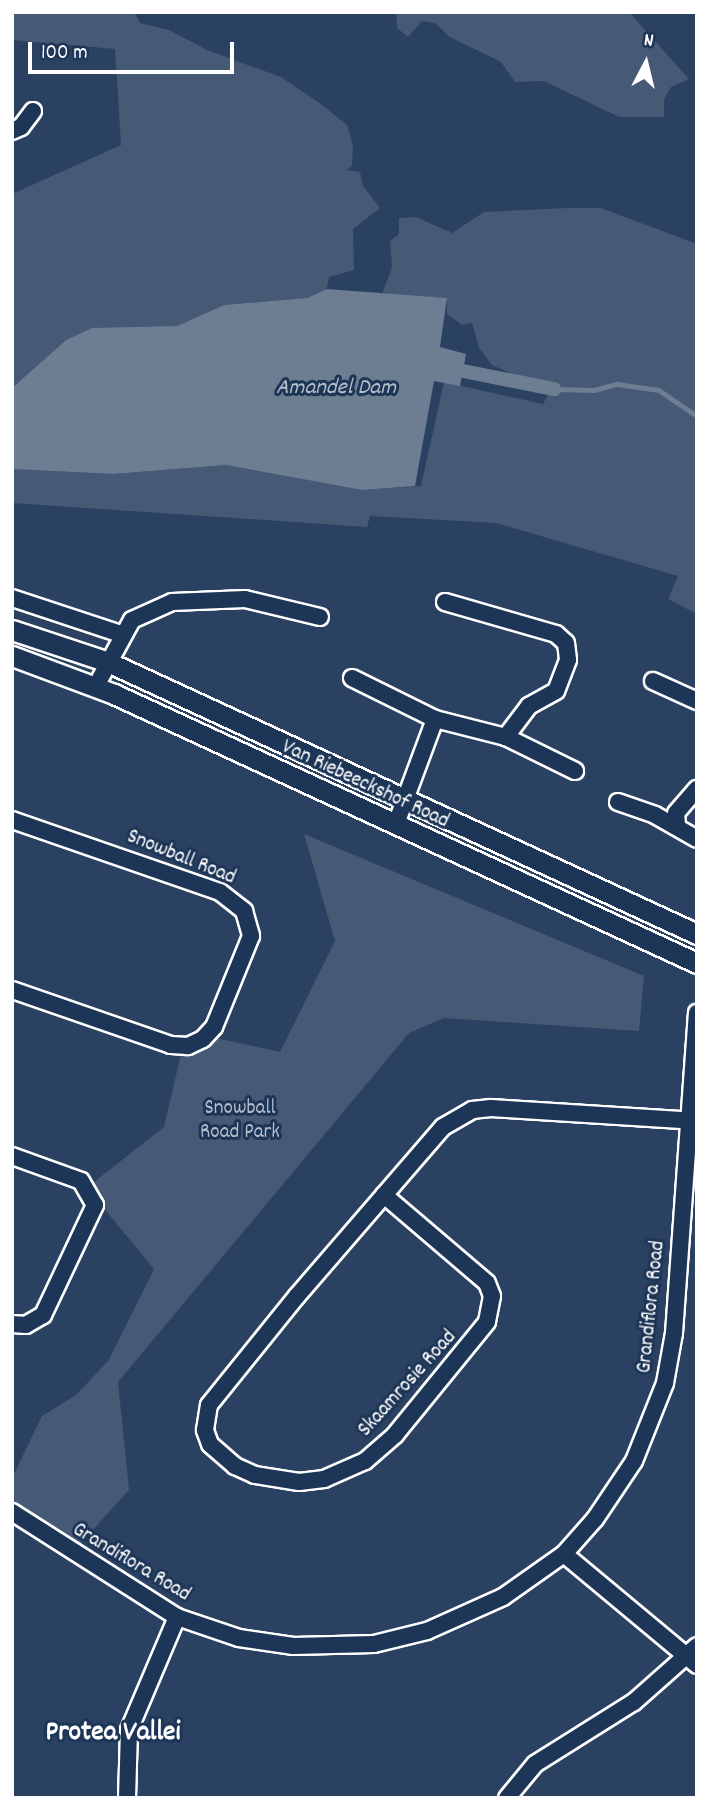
<!DOCTYPE html>
<html>
<head>
<meta charset="utf-8">
<style>
	body { margin:0 }
	#map { position:relative; width:709px; height:1810px; overflow:hidden; background:#2a4161; font-family:Dekko,sans-serif }
	div>[style] { position:absolute }
	[style*='--x'] { left:calc(var(--x)*1px); top:calc(var(--y)*1px); width:calc(var(--w)*1px); rotate:calc(var(--a)*1deg) }
	.green>* { inset:0; background:#465975 }
	.water>* { inset:0; background:#6d7d92 }
	.stream>* { height:4.5px; margin:-2.25px; padding:0 2.25px; transform-origin:2.25px; border-radius:2.25px; background:#6d7d92 }
	.canal>* { height:14px; margin:-7px; padding:0 7px; transform-origin:7px; border-radius:7px; background:#6d7d92 }
	.roads { filter:drop-shadow(2px 0 #fff) drop-shadow(-2px 0 #fff) drop-shadow(0 2px #fff) drop-shadow(0 -2px #fff) }
	.minor>* { height:16px; margin:-8px; padding:0 8px; transform-origin:8px; border-radius:8px; background:#1d3557 }
	.tertiary>* { height:19px; margin:-9.5px; padding:0 9.5px; transform-origin:9.5px; border-radius:9.5px; background:#1d3557 }
	span { translate:-50% -50%; white-space:nowrap; text-align:center; line-height:1.15; -webkit-text-stroke:6px #1d3557; paint-order:stroke }
	.street-label { font-size:21px; color:#fff }
	.park-label { font-size:21px; color:#b5bdc8 }
	.water-label { font-size:23px; color:#b6bec8; font-style:italic }
	.district-label { font-size:28px; color:#fff; font-weight:700 }
	.frame { position:absolute; inset:0; border:14px solid #fff; pointer-events:none }
	.north { position:absolute; left:611px; top:28px; width:70px; height:70px; -webkit-text-stroke:5px #1d3557; paint-order:stroke; rotate:7deg; font-size:19px; font-weight:700; line-height:28px; text-align:center; color:#fff }
	.north::after { content:''; display:block; margin:auto; width:24px; height:32px; background:#fff; clip-path:polygon(50% 0,100% 100%,50% 72%,0 100%) }
	.scale { position:absolute; left:28px; top:42px; width:206px; height:32px; box-sizing:border-box; border:4px solid #fff; border-top:0; padding-left:9px; font-size:21px; line-height:24px; white-space:nowrap; color:#fff; -webkit-text-stroke:5px #1d3557; paint-order:stroke }
</style>
</head>
<body>
<div id="map">
	<div class="green">
		<div style="clip-path:polygon(12px 12px,134px 12px,140px 23px,169px 30px,207px 50px,281px 77px,321px 104px,347px 125px,353px 146px,352px 166px,347px 170px,360px 172px,363px 186px,380px 208px,353px 229px,354px 270px,329px 277px,327px 288px,307px 298px,224px 305px,177px 326px,154px 330px,91px 329px,66px 340px,12px 388px,12px 194px,121px 145px,115px 49px,12px 40px)"></div>
		<div style="clip-path:polygon(396px 12px,629px 12px,689px 79px,671px 87px,664px 100px,664px 117px,619px 117px,544px 81px,515px 82px,501px 62px,450px 37px,435px 23px,422px 21px,408px 37px,397px 28px)"></div>
		<div style="clip-path:polygon(568px 208px,601px 208px,697px 244px,697px 614px,668px 599px,678px 576px,496px 523px,370px 516px,367px 527px,12px 503px,12px 469px,113px 474px,226px 465px,362px 490px,421px 486px,444px 382px,543px 404px,550px 391px,492px 365px,479px 348px,472px 323px,462px 325px,447px 314px,447px 298px,382px 294px,392px 267px,390px 241px,399px 234px,399px 218px,416px 217px,452px 233px,484px 212px)"></div>
		<div style="clip-path:polygon(304px 834px,644px 976px,639px 1031px,444px 1018px,409px 1033px,118px 1382px,129px 1490px,78px 1546px,12px 1502px,12px 1478px,42px 1416px,76px 1395px,108px 1361px,154px 1269px,102px 1206px,94px 1182px,164px 1127px,181px 1054px,200px 1049px,216px 1038px,280px 1052px,335px 941px)"></div>
	</div>
	<div class="water">
		<div style="clip-path:polygon(326px 289px,447px 298px,440px 347px,466px 354px,460px 386px,434px 381px,415px 486px,362px 490px,226px 465px,113px 474px,12px 469px,12px 388px,66px 340px,92px 328px,177px 326px,224px 305px,307px 298px)"></div>
	</div>
	<div class="stream">
		<div style="--x:554;--y:389;--w:40;--a:1.4"></div>
		<div style="--x:594;--y:390;--w:24;--a:-15"></div>
		<div style="--x:617;--y:384;--w:42;--a:8.1"></div>
		<div style="--x:659;--y:390;--w:46;--a:34.4"></div>
	</div>
	<div class="canal">
		<div style="--x:463;--y:371;--w:93;--a:11.2"></div>
	</div>
	<div class="roads">
		<div class="minor">
			<div style="--x:12;--y:131;--w:10;--a:-24"></div>
			<div style="--x:21;--y:127;--w:20;--a:-53"></div>
			<div style="--x:12;--y:598;--w:115;--a:18.3"></div>
			<div style="--x:445;--y:602;--w:116;--a:16.1"></div>
			<div style="--x:556;--y:634;--w:13;--a:42"></div>
			<div style="--x:566;--y:643;--w:17;--a:83"></div>
			<div style="--x:568;--y:660;--w:33;--a:111"></div>
			<div style="--x:556;--y:691;--w:31;--a:151"></div>
			<div style="--x:529;--y:706;--w:39;--a:127"></div>
			<div style="--x:352;--y:678;--w:93;--a:26.3"></div>
			<div style="--x:435;--y:719;--w:73;--a:14.2"></div>
			<div style="--x:506;--y:737;--w:77;--a:26.2"></div>
			<div style="--x:653;--y:681;--w:48;--a:24.4"></div>
			<div style="--x:96;--y:686;--w:75;--a:-61.4"></div>
			<div style="--x:132;--y:620;--w:44;--a:-24.2"></div>
			<div style="--x:172;--y:602;--w:73;--a:-2.4"></div>
			<div style="--x:245;--y:599;--w:77;--a:13.5"></div>
			<div style="--x:618;--y:802;--w:39;--a:19"></div>
			<div style="--x:655;--y:815;--w:48;--a:29.7"></div>
			<div style="--x:12;--y:820;--w:220;--a:19.1"></div>
			<div style="--x:220;--y:892;--w:31;--a:38"></div>
			<div style="--x:244;--y:911;--w:26;--a:74"></div>
			<div style="--x:251;--y:936;--w:98;--a:112.1"></div>
			<div style="--x:214;--y:1027;--w:16;--a:133"></div>
			<div style="--x:203;--y:1039;--w:17;--a:155"></div>
			<div style="--x:188;--y:1046;--w:17;--a:-177"></div>
			<div style="--x:171;--y:1045;--w:168;--a:-160.9"></div>
			<div style="--x:396;--y:824;--w:112;--a:-69.6"></div>
			<div style="--x:677;--y:826;--w:13;--a:-94"></div>
			<div style="--x:676;--y:813;--w:32;--a:-49"></div>
			<div style="--x:12;--y:1156;--w:73;--a:19.9"></div>
			<div style="--x:81;--y:1181;--w:28;--a:60"></div>
			<div style="--x:95;--y:1205;--w:122;--a:115.3"></div>
			<div style="--x:43;--y:1315;--w:20;--a:150"></div>
			<div style="--x:26;--y:1325;--w:14;--a:-176"></div>
			<div style="--x:384;--y:1195;--w:135;--a:40.5"></div>
			<div style="--x:487;--y:1283;--w:14;--a:69"></div>
			<div style="--x:492;--y:1296;--w:26;--a:101"></div>
			<div style="--x:487;--y:1322;--w:146;--a:129.2"></div>
			<div style="--x:395;--y:1435;--w:40;--a:139"></div>
			<div style="--x:365;--y:1461;--w:45;--a:156.3"></div>
			<div style="--x:324;--y:1479;--w:25;--a:173"></div>
			<div style="--x:299;--y:1482;--w:45;--a:-171"></div>
			<div style="--x:255;--y:1475;--w:22;--a:-156"></div>
			<div style="--x:235;--y:1466;--w:33;--a:-139"></div>
			<div style="--x:210;--y:1444;--w:15;--a:-110"></div>
			<div style="--x:205;--y:1430;--w:25;--a:-81"></div>
			<div style="--x:209;--y:1405;--w:140;--a:-51.1"></div>
			<div style="--x:297;--y:1296;--w:223;--a:-49.2"></div>
			<div style="--x:443;--y:1127;--w:34;--a:-30"></div>
			<div style="--x:472;--y:1110;--w:19;--a:-6"></div>
			<div style="--x:491;--y:1108;--w:206;--a:3.6"></div>
			<div style="--x:12;--y:1512;--w:196;--a:32.5"></div>
			<div style="--x:177;--y:1617;--w:65;--a:18.7"></div>
			<div style="--x:239;--y:1638;--w:55;--a:8.4"></div>
			<div style="--x:293;--y:1646;--w:81;--a:-1.4"></div>
			<div style="--x:374;--y:1644;--w:55;--a:-13.8"></div>
			<div style="--x:427;--y:1631;--w:83;--a:-24.1"></div>
			<div style="--x:503;--y:1597;--w:75;--a:-35.2"></div>
			<div style="--x:564;--y:1554;--w:47;--a:-48.5"></div>
			<div style="--x:595;--y:1519;--w:70;--a:-56.1"></div>
			<div style="--x:634;--y:1461;--w:84;--a:-68.3"></div>
			<div style="--x:665;--y:1383;--w:51;--a:-79.8"></div>
			<div style="--x:674;--y:1333;--w:321;--a:-85.9"></div>
			<div style="--x:564;--y:1554;--w:173;--a:39.8"></div>
			<div style="--x:127;--y:1798;--w:68;--a:-88.3"></div>
			<div style="--x:129;--y:1730;--w:123;--a:-67"></div>
			<div style="--x:507;--y:1798;--w:44;--a:-50.5"></div>
			<div style="--x:535;--y:1764;--w:117;--a:-32.1"></div>
			<div style="--x:634;--y:1702;--w:84;--a:-41.6"></div>
		</div>
		<div class="tertiary">
			<div style="--x:12;--y:630;--w:101;--a:18.4"></div>
			<div style="--x:108;--y:662;--w:649;--a:24.79"></div>
			<div style="--x:12;--y:656;--w:109;--a:20.4"></div>
			<div style="--x:114;--y:694;--w:642;--a:24.77"></div>
		</div>
	</div>
	<div class="street-label">
		<span style="left:365px;top:785px;rotate:25deg">Van Riebeeckshof Road</span>
		<span style="left:181px;top:858px;rotate:22deg">Snowball Road</span>
		<span style="left:652px;top:1307px;rotate:-84deg">Grandiflora Road</span>
		<span style="left:408px;top:1384px;rotate:-48deg">Skaamrosie Road</span>
		<span style="left:131px;top:1563px;rotate:31deg">Grandiflora Road</span>
	</div>
	<div class="park-label">
		<span style="left:240px;top:1121px">Snowball<br>Road Park</span>
	</div>
	<div class="water-label">
		<span style="left:336px;top:389px">Amandel Dam</span>
	</div>
	<div class="district-label">
		<span style="left:113px;top:1734px">Protea Vallei</span>
	</div>
	<div class="frame"></div>
	<div class="north">N</div>
	<div class="scale">100 m</div>
</div>
</body>
</html>
